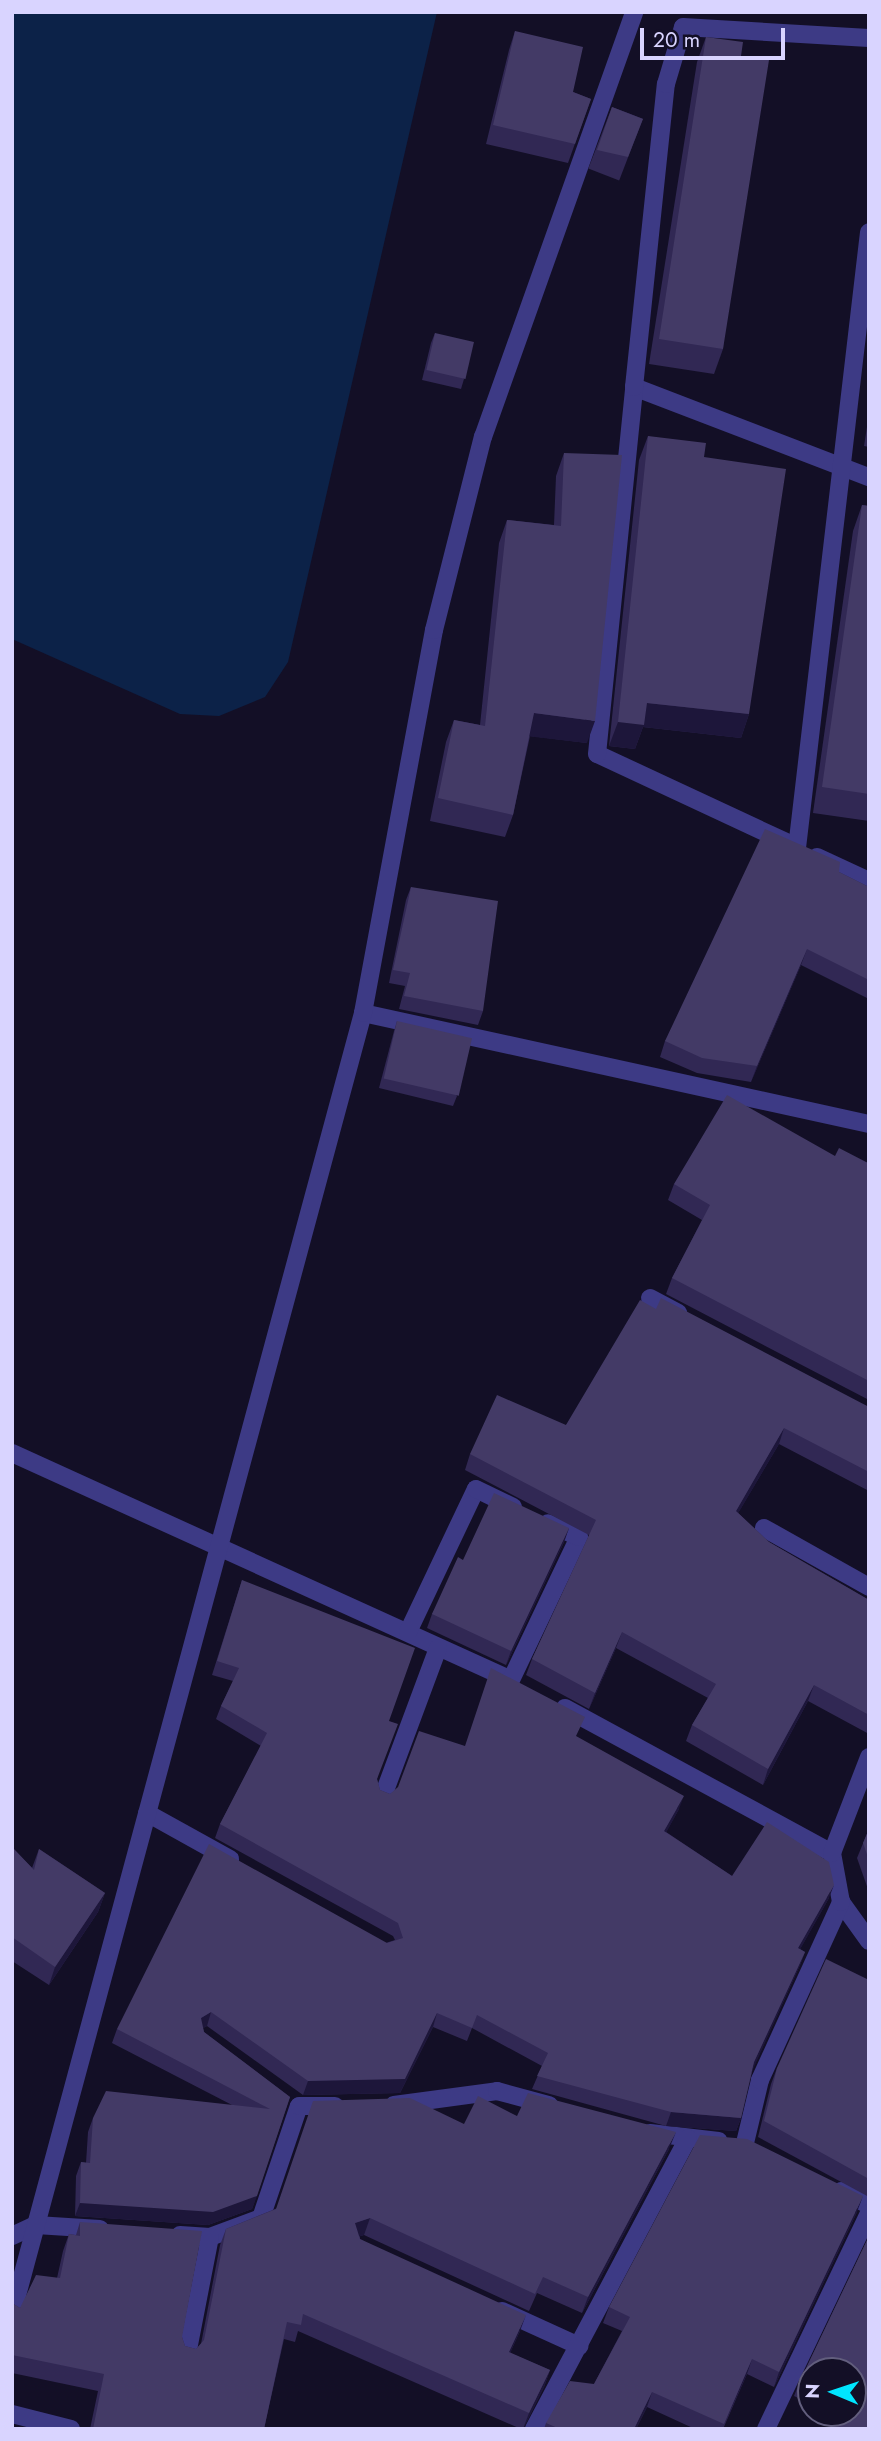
<!DOCTYPE html>
<html>
<head>
<meta charset="utf-8">
<style>
	body { margin:0 }
	#map { position:relative; width:881px; height:2441px; overflow:hidden; background:#130f26; font-family:Jost,sans-serif }
	div>[style] { position:absolute }
	[style*='--x'] { left:calc(var(--x)*1px); top:calc(var(--y)*1px); width:calc(var(--w)*1px); rotate:calc(var(--a)*1deg) }
	.water>* { inset:0; background:#0c2248 }
	.minor>* { height:18px; margin:-9px; padding:0 9px; transform-origin:9px; border-radius:9px; background:#3d3a85 }
	.wall>* { inset:0; background:#312854; transform-origin:0 0 }
	.shaded-wall>* { inset:0; background:#1d163a }
	.building>* { inset:0; background:#433a66; transform-origin:0 0 }
	span { translate:-50% -50%; white-space:nowrap; text-align:center; line-height:1.15; -webkit-text-stroke:6px #130f26; paint-order:stroke }
	.frame { position:absolute; inset:0; border:14px solid #d9d4ff; pointer-events:none }
	.north { position:absolute; left:797px; top:2357px; width:70px; height:70px; box-sizing:border-box; background:#130f26; border:2px solid #625e7d; border-radius:50%; rotate:272deg; font-size:19px; font-weight:700; line-height:28px; text-align:center; color:#d9d4ff }
	.north::after { content:''; display:block; margin:auto; width:24px; height:32px; background:#00e5ff; clip-path:polygon(50% 0,100% 100%,50% 72%,0 100%) }
	.scale { position:absolute; left:640px; top:28px; width:145px; height:32px; box-sizing:border-box; border:4px solid #d9d4ff; border-top:0; padding-left:9px; font-size:21px; line-height:24px; white-space:nowrap; color:#d9d4ff; -webkit-text-stroke:5px #130f26; paint-order:stroke }
</style>
</head>
<body>
<div id="map">
	<div class="water">
		<div style="clip-path:polygon(12px 12px,437px 12px,288px 662px,265px 697px,219px 716px,180px 714px,12px 639px)"></div>
	</div>
	<div class="minor">
		<div style="--x:634;--y:387;--w:252;--a:21"></div>
		<div style="--x:786;--y:842;--w:208;--a:-155"></div>
		<div style="--x:597;--y:754;--w:369;--a:-84.2"></div>
		<div style="--x:634;--y:387;--w:305;--a:-84"></div>
		<div style="--x:666;--y:84;--w:59;--a:-73.4"></div>
		<div style="--x:683;--y:27;--w:186;--a:3.4"></div>
		<div style="--x:797;--y:848;--w:620;--a:-83.33"></div>
		<div style="--x:817;--y:857;--w:57;--a:24.8"></div>
		<div style="--x:363;--y:1013;--w:518;--a:12.37"></div>
		<div style="--x:650;--y:1298;--w:32;--a:28"></div>
		<div style="--x:12;--y:1453;--w:546;--a:24.45"></div>
		<div style="--x:764;--y:1528;--w:120;--a:29.3"></div>
		<div style="--x:408;--y:1632;--w:158;--a:-64.6"></div>
		<div style="--x:476;--y:1489;--w:41;--a:25.9"></div>
		<div style="--x:511;--y:1680;--w:158;--a:-64.6"></div>
		<div style="--x:579;--y:1537;--w:34;--a:-156"></div>
		<div style="--x:565;--y:1708;--w:304;--a:28.5"></div>
		<div style="--x:383;--y:1796;--w:158;--a:-69.6"></div>
		<div style="--x:147;--y:1813;--w:95;--a:29"></div>
		<div style="--x:841;--y:1902;--w:48;--a:54.3"></div>
		<div style="--x:394;--y:2105;--w:104;--a:-7.7"></div>
		<div style="--x:497;--y:2091;--w:54;--a:15.1"></div>
		<div style="--x:650;--y:2133;--w:69;--a:6.6"></div>
		<div style="--x:745;--y:2143;--w:65;--a:-76.6"></div>
		<div style="--x:760;--y:2080;--w:196;--a:-65.5"></div>
		<div style="--x:841;--y:1902;--w:50;--a:-100.4"></div>
		<div style="--x:832;--y:1853;--w:103;--a:-68.9"></div>
		<div style="--x:841;--y:2191;--w:31;--a:27"></div>
		<div style="--x:180;--y:2235;--w:30;--a:4"></div>
		<div style="--x:210;--y:2237;--w:54;--a:-20.4"></div>
		<div style="--x:261;--y:2218;--w:118;--a:-71.3"></div>
		<div style="--x:299;--y:2106;--w:36;--a:0"></div>
		<div style="--x:12;--y:2236;--w:26;--a:-25"></div>
		<div style="--x:36;--y:2225;--w:64;--a:3.6"></div>
		<div style="--x:502;--y:2311;--w:85;--a:24.4"></div>
		<div style="--x:12;--y:2314;--w:1348;--a:-74.9"></div>
		<div style="--x:363;--y:1013;--w:390;--a:-79.5"></div>
		<div style="--x:434;--y:630;--w:199;--a:-75.8"></div>
		<div style="--x:483;--y:437;--w:451;--a:-70.4"></div>
		<div style="--x:187;--y:2355;--w:120;--a:-79"></div>
		<div style="--x:12;--y:2414;--w:61;--a:14.3"></div>
		<div style="--x:534;--y:2429;--w:329;--a:-62.1"></div>
		<div style="--x:766;--y:2429;--w:239;--a:-64.5"></div>
	</div>
	<div class="wall">
		<div style="clip-path:polygon(515px 31px,573px 92px,591px 99px,568px 163px,486px 144px,509px 50px)"></div>
		<div style="clip-path:polygon(706px 37px,741px 56px,723px 349px,714px 374px,649px 364px,697px 62px)"></div>
		<div style="left:612px;top:107px;width:33px;height:66px;rotate:21deg"></div>
		<div style="clip-path:polygon(435px 333px,464px 379px,461px 389px,422px 380px,431px 343px)"></div>
		<div style="clip-path:polygon(869px 414px,869px 447px,864px 446px)"></div>
		<div style="clip-path:polygon(648px 436px,704px 457px,749px 714px,741px 738px,643px 727px,635px 749px,609px 746px,639px 460px)"></div>
		<div style="clip-path:polygon(564px 453px,587px 743px,530px 736px,513px 815px,505px 837px,430px 821px,446px 742px,454px 720px,480px 725px,499px 543px,507px 520px,554px 525px,556px 476px)"></div>
		<div style="clip-path:polygon(862px 505px,869px 506px,869px 821px,813px 813px,853px 531px)"></div>
		<div style="clip-path:polygon(839px 872px,869px 887px,869px 999px,801px 965px,751px 1082px,697px 1073px,660px 1057px,665px 1041px)"></div>
		<div style="clip-path:polygon(411px 887px,483px 1011px,478px 1025px,399px 1009px,405px 986px,389px 983px,406px 900px)"></div>
		<div style="clip-path:polygon(397px 1021px,457px 1096px,453px 1106px,379px 1088px,394px 1031px)"></div>
		<div style="clip-path:polygon(835px 1156px,868px 1163px,869px 1161px,869px 1400px,666px 1294px,672px 1278px,702px 1220px,668px 1200px,674px 1184px)"></div>
		<div style="clip-path:polygon(656px 1309px,869px 1407px,869px 1491px,779px 1444px,738px 1513px,769px 1542px,869px 1600px,869px 1734px,808px 1701px,763px 1785px,686px 1741px,692px 1725px,708px 1698px,616px 1648px,589px 1709px,526px 1675px,532px 1659px,589px 1535px,465px 1470px,470px 1454px,566px 1425px)"></div>
		<div style="clip-path:polygon(569px 1528px,564px 1542px,506px 1665px,427px 1628px,432px 1614px,463px 1560px)"></div>
		<div style="clip-path:polygon(242px 1580px,389px 1721px,377px 1779px,380px 1790px,390px 1794px,465px 1746px,577px 1737px,679px 1809px,666px 1832px,732px 1876px,829px 1898px,800px 1949px,805px 1952px,800px 1965px,753px 2068px,741px 2118px,736px 2131px,666px 2126px,532px 2089px,542px 2066px,472px 2028px,467px 2041px,433px 2027px,400px 2093px,303px 2095px,207px 2026px,203px 2028px,204px 2032px,290px 2097px,252px 2209px,208px 2225px,75px 2216px,76px 2176px,81px 2162px,86px 2163px,88px 2132px,93px 2118px,232px 2105px,112px 2043px,117px 2029px,395px 1940px,393px 1936px,215px 1838px,220px 1824px,261px 1746px,216px 1719px,221px 1706px,233px 1681px,212px 1675px)"></div>
		<div style="clip-path:polygon(869px 1829px,869px 1892px,857px 1858px)"></div>
		<div style="clip-path:polygon(12px 1847px,32px 1868px,39px 1849px,105px 1893px,98px 1912px,49px 1985px,12px 1961px)"></div>
		<div style="clip-path:polygon(869px 1980px,869px 2197px,758px 2137px,771px 2084px,777px 2068px)"></div>
		<div style="clip-path:polygon(517px 2116px,669px 2149px,582px 2313px,537px 2293px,529px 2311px,364px 2235px,360px 2236px,360px 2239px,520px 2331px,510px 2353px,550px 2370px,544px 2387px,523px 2429px,521px 2429px,298px 2331px,295px 2342px,284px 2339px,264px 2429px,90px 2429px,98px 2391px,12px 2373px,12px 2303px,20px 2308px,57px 2278px,63px 2251px,69px 2234px,76px 2235px,80px 2222px,182px 2337px,185px 2346px,196px 2349px,201px 2344px,220px 2245px,226px 2229px,275px 2209px,464px 2124px)"></div>
		<div style="clip-path:polygon(857px 2212px,774px 2387px,747px 2374px,723px 2429px,695px 2429px,647px 2407px,636px 2429px,544px 2429px,546px 2423px,594px 2384px,622px 2331px,603px 2323px,609px 2307px)"></div>
		<div style="clip-path:polygon(869px 2236px,869px 2429px,830px 2413px,853px 2413px,853px 2371px,811px 2371px,811px 2404px,794px 2396px,800px 2381px)"></div>
	</div>
	<div class="shaded-wall">
		<div style="clip-path:polygon(647px 703px,749px 714px,741px 738px,643px 727px,635px 749px,609px 746px,618px 722px)"></div>
		<div style="clip-path:polygon(534px 713px,595px 721px,587px 743px,526px 736px)"></div>
		<div style="clip-path:polygon(807px 949px,801px 965px,751px 1082px,757px 1066px)"></div>
		<div style="clip-path:polygon(784px 1428px,779px 1444px,730px 1527px,736px 1511px)"></div>
		<div style="clip-path:polygon(569px 1528px,564px 1542px,506px 1665px,511px 1651px)"></div>
		<div style="clip-path:polygon(622px 1632px,616px 1648px,589px 1709px,595px 1693px)"></div>
		<div style="clip-path:polygon(814px 1685px,808px 1701px,763px 1785px,768px 1769px)"></div>
		<div style="clip-path:polygon(684px 1796px,679px 1809px,660px 1844px,664px 1831px)"></div>
		<div style="clip-path:polygon(834px 1885px,829px 1898px,793px 1962px,798px 1948px)"></div>
		<div style="clip-path:polygon(105px 1893px,98px 1912px,49px 1985px,55px 1967px)"></div>
		<div style="clip-path:polygon(805px 1952px,800px 1965px,750px 2076px,754px 2062px)"></div>
		<div style="clip-path:polygon(211px 2012px,207px 2026px,197px 2031px,201px 2018px)"></div>
		<div style="clip-path:polygon(437px 2013px,433px 2027px,400px 2093px,303px 2095px,308px 2081px)"></div>
		<div style="clip-path:polygon(671px 2112px,741px 2118px,736px 2131px,666px 2126px)"></div>
		<div style="clip-path:polygon(676px 2132px,669px 2149px,582px 2313px,588px 2297px)"></div>
		<div style="clip-path:polygon(257px 2196px,252px 2209px,208px 2225px,75px 2216px,80px 2203px)"></div>
		<div style="clip-path:polygon(863px 2196px,857px 2212px,774px 2387px,779px 2372px)"></div>
		<div style="clip-path:polygon(370px 2218px,364px 2235px,349px 2240px,355px 2223px)"></div>
		<div style="clip-path:polygon(526px 2315px,520px 2331px,503px 2369px,509px 2352px)"></div>
		<div style="clip-path:polygon(752px 2359px,747px 2374px,722px 2429px)"></div>
		<div style="clip-path:polygon(550px 2370px,544px 2387px,523px 2429px,529px 2413px)"></div>
		<div style="clip-path:polygon(652px 2392px,647px 2407px,636px 2429px,634px 2429px)"></div>
	</div>
	<div class="building">
		<div style="clip-path:polygon(515px 31px,583px 47px,573px 92px,591px 99px,575px 144px,493px 125px)"></div>
		<div style="clip-path:polygon(706px 37px,743px 42px,741px 56px,769px 60px,723px 349px,659px 339px)"></div>
		<div style="clip-path:polygon(612px 107px,643px 119px,628px 157px,597px 150px)"></div>
		<div style="left:435px;top:333px;width:40px;height:38px;rotate:13deg"></div>
		<div style="clip-path:polygon(648px 436px,706px 443px,704px 457px,786px 469px,749px 714px,647px 703px,644px 725px,618px 722px)"></div>
		<div style="clip-path:polygon(564px 453px,622px 455px,595px 721px,534px 713px,513px 815px,438px 798px,454px 720px,485px 726px,507px 520px,561px 526px)"></div>
		<div style="clip-path:polygon(862px 505px,869px 506px,869px 794px,822px 787px)"></div>
		<div style="clip-path:polygon(765px 829px,840px 862px,839px 872px,869px 887px,869px 980px,807px 949px,757px 1066px,702px 1058px,665px 1041px)"></div>
		<div style="clip-path:polygon(411px 887px,498px 901px,483px 1011px,404px 996px,410px 973px,393px 970px)"></div>
		<div style="left:397px;top:1021px;width:77px;height:59px;rotate:13deg"></div>
		<div style="clip-path:polygon(727px 1095px,835px 1156px,839px 1148px,868px 1163px,869px 1161px,869px 1381px,672px 1278px,710px 1205px,674px 1184px)"></div>
		<div style="clip-path:polygon(661px 1298px,869px 1407px,869px 1472px,784px 1428px,736px 1511px,769px 1542px,869px 1600px,869px 1715px,814px 1685px,768px 1769px,692px 1725px,716px 1684px,622px 1632px,595px 1693px,532px 1659px,596px 1520px,470px 1454px,497px 1395px,566px 1425px,640px 1300px,656px 1309px)"></div>
		<div style="clip-path:polygon(494px 1493px,569px 1528px,511px 1651px,432px 1614px,458px 1557px,463px 1560px)"></div>
		<div style="clip-path:polygon(242px 1580px,415px 1648px,389px 1721px,398px 1724px,377px 1779px,380px 1790px,390px 1794px,398px 1787px,419px 1731px,465px 1746px,491px 1668px,585px 1717px,576px 1736px,684px 1796px,664px 1831px,732px 1876px,767px 1822px,829px 1862px,834px 1885px,798px 1948px,805px 1952px,754px 2062px,741px 2118px,671px 2112px,537px 2076px,548px 2053px,477px 2015px,472px 2028px,437px 2013px,405px 2079px,308px 2081px,211px 2012px,201px 2018px,204px 2032px,290px 2097px,257px 2196px,213px 2212px,80px 2203px,81px 2162px,90px 2163px,93px 2118px,106px 2091px,270px 2109px,117px 2029px,209px 1844px,387px 1943px,403px 1938px,398px 1923px,220px 1824px,267px 1733px,221px 1706px,239px 1668px,217px 1661px)"></div>
		<div style="clip-path:polygon(869px 1829px,869px 1860px,863px 1843px)"></div>
		<div style="clip-path:polygon(12px 1847px,34px 1870px,39px 1849px,105px 1893px,55px 1967px,12px 1937px)"></div>
		<div style="clip-path:polygon(826px 1959px,869px 1980px,869px 2179px,764px 2121px,777px 2068px)"></div>
		<div style="clip-path:polygon(528px 2093px,676px 2132px,588px 2297px,543px 2277px,535px 2294px,370px 2218px,355px 2223px,360px 2239px,526px 2315px,509px 2352px,550px 2370px,529px 2413px,303px 2314px,301px 2325px,287px 2322px,264px 2429px,93px 2429px,104px 2374px,12px 2355px,12px 2303px,20px 2308px,36px 2275px,60px 2278px,69px 2234px,80px 2236px,80px 2222px,202px 2231px,182px 2337px,185px 2346px,196px 2349px,204px 2340px,226px 2229px,276px 2209px,313px 2101px,410px 2098px,464px 2124px,478px 2096px,517px 2116px)"></div>
		<div style="clip-path:polygon(700px 2135px,747px 2139px,863px 2196px,779px 2372px,752px 2359px,724px 2424px,652px 2392px,634px 2429px,560px 2429px,546px 2423px,570px 2381px,594px 2384px,630px 2317px,609px 2307px)"></div>
		<div style="clip-path:polygon(869px 2236px,869px 2429px,832px 2429px,839px 2413px,853px 2413px,853px 2371px,811px 2371px,811px 2386px,800px 2381px)"></div>
	</div>
	<div class="frame"></div>
	<div class="north">N</div>
	<div class="scale">20 m</div>
</div>
</body>
</html>
